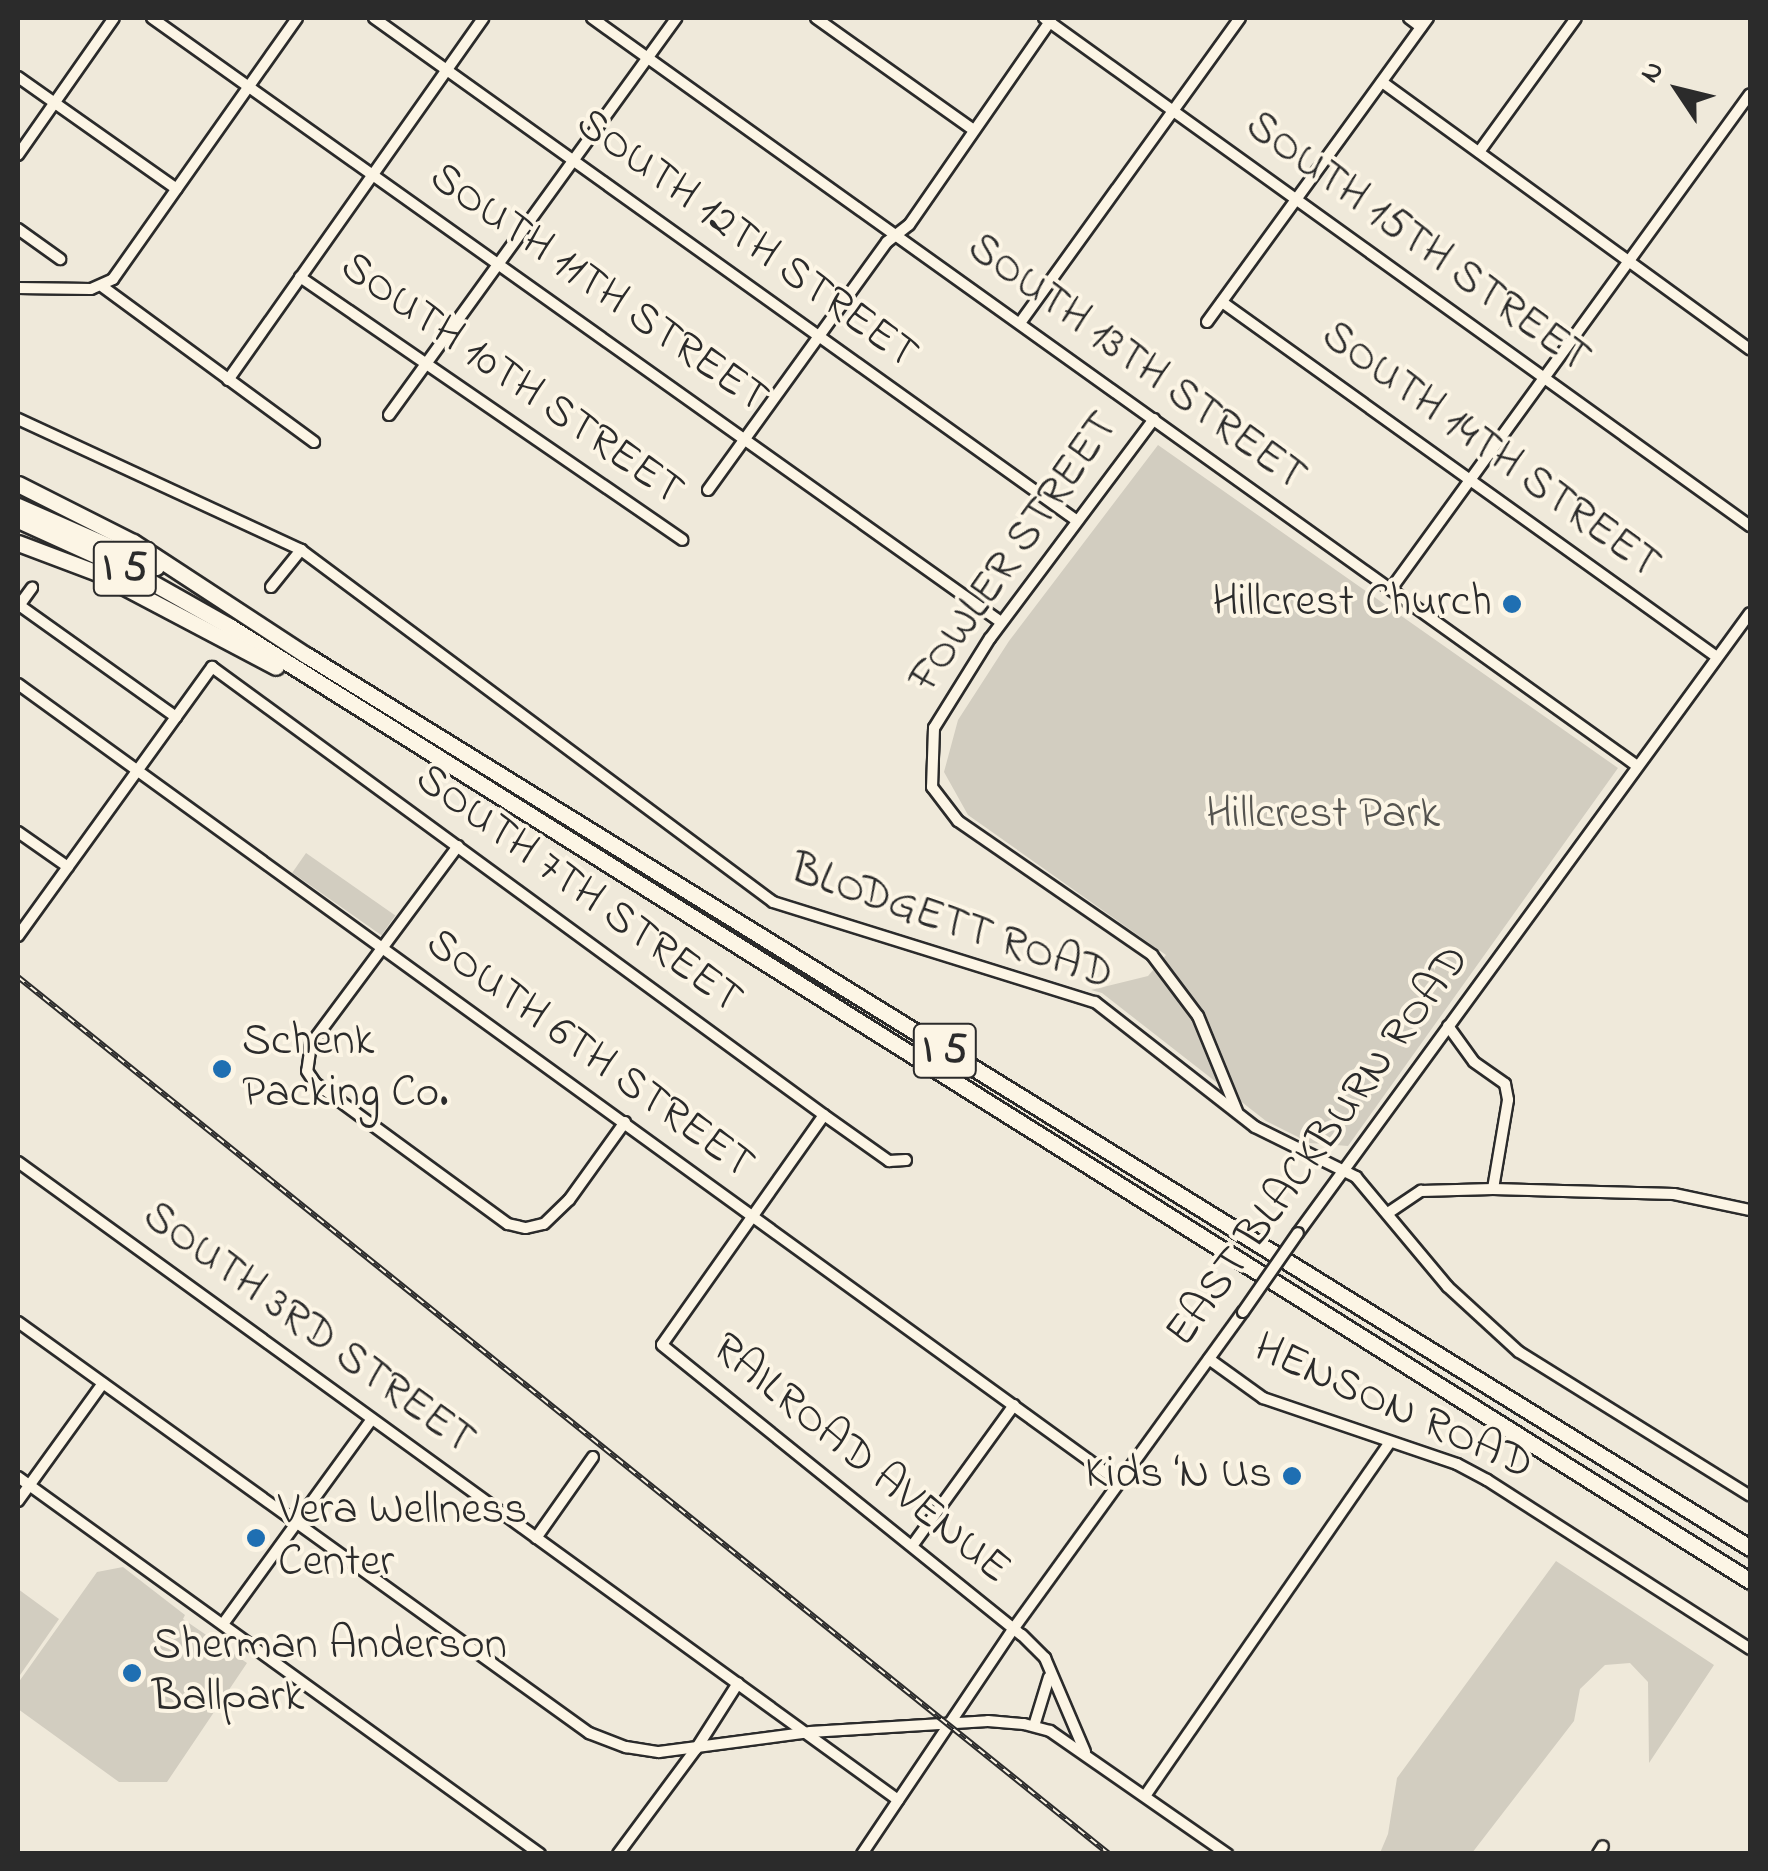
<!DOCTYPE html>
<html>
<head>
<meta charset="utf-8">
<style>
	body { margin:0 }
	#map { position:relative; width:1768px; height:1871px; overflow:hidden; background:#efe9da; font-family:"Indie Flower",sans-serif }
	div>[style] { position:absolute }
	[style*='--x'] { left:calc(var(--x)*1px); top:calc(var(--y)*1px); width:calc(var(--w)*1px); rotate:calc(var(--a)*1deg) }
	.green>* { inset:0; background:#d2cdc0; transform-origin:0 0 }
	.roads { filter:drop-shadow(2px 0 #2b2b2b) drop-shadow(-2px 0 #2b2b2b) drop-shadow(0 2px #2b2b2b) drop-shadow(0 -2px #2b2b2b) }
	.minor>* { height:10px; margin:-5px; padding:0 5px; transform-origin:5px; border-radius:5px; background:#fcf5e5 }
	.highway>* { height:15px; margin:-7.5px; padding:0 7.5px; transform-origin:7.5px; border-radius:7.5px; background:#fcf5e5 }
	.rail>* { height:6px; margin-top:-3px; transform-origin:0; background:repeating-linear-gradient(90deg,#fcf5e5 0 8px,#2b2b2b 0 16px); box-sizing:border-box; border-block:2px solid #2b2b2b }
	.bridges { filter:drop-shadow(2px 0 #2b2b2b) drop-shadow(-2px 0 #2b2b2b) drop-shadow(0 2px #2b2b2b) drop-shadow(0 -2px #2b2b2b) }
	.minor-bridge>* { height:10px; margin:-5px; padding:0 5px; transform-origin:5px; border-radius:5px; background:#fcf5e5 }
	.dots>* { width:28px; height:28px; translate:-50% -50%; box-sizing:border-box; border:5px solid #fcf5e5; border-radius:50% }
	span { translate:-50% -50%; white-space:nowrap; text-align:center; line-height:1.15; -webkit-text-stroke:8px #fcf5e5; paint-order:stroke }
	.shield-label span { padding:2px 8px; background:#fcf5e5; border:2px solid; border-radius:8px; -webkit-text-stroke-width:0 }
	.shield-label { font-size:42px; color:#2b2b2b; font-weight:700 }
	.street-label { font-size:45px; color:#2b2b2b }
	.poi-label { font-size:45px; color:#2b2b2b }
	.right { translate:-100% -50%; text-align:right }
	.left { translate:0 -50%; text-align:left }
	.park-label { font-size:45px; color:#555450 }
	.frame { position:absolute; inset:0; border:20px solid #2b2b2b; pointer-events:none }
	.north { position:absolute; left:1628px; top:40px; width:100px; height:100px; -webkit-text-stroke:8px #fcf5e5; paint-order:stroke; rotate:305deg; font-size:28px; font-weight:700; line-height:40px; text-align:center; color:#2b2b2b }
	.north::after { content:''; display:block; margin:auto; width:35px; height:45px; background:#2b2b2b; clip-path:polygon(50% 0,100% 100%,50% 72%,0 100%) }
</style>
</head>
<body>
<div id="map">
	<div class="green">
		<div style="clip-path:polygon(1158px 445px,1618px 768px,1348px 1146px,1310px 1143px,1266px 1121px,1102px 993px,1091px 990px,1148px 976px,1166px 955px,968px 815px,944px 772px,958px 720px,1009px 641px)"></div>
		<div style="left:306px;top:853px;width:109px;height:24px;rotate:35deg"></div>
		<div style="clip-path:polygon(1556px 1561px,1714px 1665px,1649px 1763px,1648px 1682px,1630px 1663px,1605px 1665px,1580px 1689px,1574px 1721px,1472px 1853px,1380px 1853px,1388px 1834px,1397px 1778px)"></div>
		<div style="clip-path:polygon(123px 1567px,185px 1615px,183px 1619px,247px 1663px,167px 1782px,119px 1782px,18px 1709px,18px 1683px,97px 1572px)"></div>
		<div style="clip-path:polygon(18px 1589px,59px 1619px,18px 1678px)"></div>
	</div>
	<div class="roads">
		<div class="minor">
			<div style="--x:152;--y:18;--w:1042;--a:35.43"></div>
			<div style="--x:374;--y:18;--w:863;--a:35.57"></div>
			<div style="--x:592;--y:18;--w:1285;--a:35.59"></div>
			<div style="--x:816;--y:18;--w:191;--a:35.4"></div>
			<div style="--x:1044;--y:18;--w:870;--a:35.74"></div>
			<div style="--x:1409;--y:18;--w:15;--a:37"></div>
			<div style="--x:18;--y:77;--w:194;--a:35.2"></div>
			<div style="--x:1382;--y:82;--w:455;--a:36"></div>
			<div style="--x:1479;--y:152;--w:165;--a:-54.1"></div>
			<div style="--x:18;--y:155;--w:167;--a:-55"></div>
			<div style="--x:18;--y:229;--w:52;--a:35.5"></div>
			<div style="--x:300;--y:277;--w:464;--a:34.5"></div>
			<div style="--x:103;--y:287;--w:262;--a:36.3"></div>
			<div style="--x:18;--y:288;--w:73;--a:0.8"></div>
			<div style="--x:91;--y:289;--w:24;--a:-24"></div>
			<div style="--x:113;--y:279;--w:319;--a:-54.8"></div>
			<div style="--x:1222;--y:302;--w:609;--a:35.65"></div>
			<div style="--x:1207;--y:322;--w:376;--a:-54"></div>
			<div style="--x:1020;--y:323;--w:376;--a:-54.2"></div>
			<div style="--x:228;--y:380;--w:443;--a:-54.8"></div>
			<div style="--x:389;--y:415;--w:490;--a:-54.1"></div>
			<div style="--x:18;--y:419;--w:312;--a:24.8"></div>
			<div style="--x:301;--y:550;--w:589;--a:36.71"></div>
			<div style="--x:773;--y:902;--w:337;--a:17.3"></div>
			<div style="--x:1095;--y:1002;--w:203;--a:38"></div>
			<div style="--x:1255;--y:1127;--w:113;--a:26.3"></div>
			<div style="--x:1356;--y:1177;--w:143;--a:50.1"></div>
			<div style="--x:1448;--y:1287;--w:96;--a:42.5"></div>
			<div style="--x:1519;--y:1352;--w:272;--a:31.9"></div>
			<div style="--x:1154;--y:419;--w:274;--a:126.8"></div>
			<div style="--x:990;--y:638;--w:106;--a:121.9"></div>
			<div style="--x:934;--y:728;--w:59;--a:91.9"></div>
			<div style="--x:932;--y:787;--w:43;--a:52.6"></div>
			<div style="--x:958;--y:821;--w:236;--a:34.6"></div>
			<div style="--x:1152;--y:955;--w:76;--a:53"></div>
			<div style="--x:1198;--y:1016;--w:103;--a:67.7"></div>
			<div style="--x:708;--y:490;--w:306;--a:-54.2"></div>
			<div style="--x:887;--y:242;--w:28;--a:-38"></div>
			<div style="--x:909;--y:225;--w:249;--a:-55.3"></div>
			<div style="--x:271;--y:587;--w:48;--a:-51"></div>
			<div style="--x:1391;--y:589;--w:611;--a:-54.05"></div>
			<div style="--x:19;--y:605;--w:193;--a:35.5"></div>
			<div style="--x:18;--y:607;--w:24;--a:-54"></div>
			<div style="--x:18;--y:684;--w:1361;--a:35.94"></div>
			<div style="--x:18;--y:832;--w:61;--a:35"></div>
			<div style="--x:458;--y:846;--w:247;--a:126.6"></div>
			<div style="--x:311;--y:1044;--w:27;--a:98"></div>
			<div style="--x:307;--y:1071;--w:14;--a:56"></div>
			<div style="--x:315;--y:1083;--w:239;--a:36.2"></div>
			<div style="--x:508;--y:1224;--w:18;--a:13"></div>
			<div style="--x:526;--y:1228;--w:18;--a:-13"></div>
			<div style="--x:544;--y:1224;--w:35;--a:-44"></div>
			<div style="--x:569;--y:1200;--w:96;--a:-54.3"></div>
			<div style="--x:18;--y:936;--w:332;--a:-54.2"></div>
			<div style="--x:212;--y:667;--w:758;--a:36.21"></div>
			<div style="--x:824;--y:1115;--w:80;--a:35.3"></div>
			<div style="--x:889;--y:1161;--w:17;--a:-3"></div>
			<div style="--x:1448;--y:1026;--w:44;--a:54.2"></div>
			<div style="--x:1474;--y:1062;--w:38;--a:35"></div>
			<div style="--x:1505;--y:1084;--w:16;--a:79"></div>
			<div style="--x:1508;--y:1100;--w:90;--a:99.6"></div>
			<div style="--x:824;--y:1115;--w:281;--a:125.2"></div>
			<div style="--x:662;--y:1345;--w:462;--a:38.9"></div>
			<div style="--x:1022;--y:1635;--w:33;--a:45"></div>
			<div style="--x:1045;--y:1658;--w:102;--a:66.9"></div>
			<div style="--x:18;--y:1162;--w:1087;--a:35.94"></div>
			<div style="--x:1388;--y:1213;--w:40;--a:-34"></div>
			<div style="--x:1421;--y:1191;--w:72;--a:-1.6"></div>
			<div style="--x:1493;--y:1189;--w:181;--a:1.6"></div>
			<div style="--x:1674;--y:1194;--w:78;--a:11.9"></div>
			<div style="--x:1298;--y:1233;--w:767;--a:-53.91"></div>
			<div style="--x:18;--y:1322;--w:704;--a:35.75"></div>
			<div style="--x:589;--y:1733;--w:40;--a:21"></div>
			<div style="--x:626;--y:1747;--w:33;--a:9"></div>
			<div style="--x:659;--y:1752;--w:152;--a:-7.5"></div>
			<div style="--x:810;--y:1732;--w:178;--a:-3.5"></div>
			<div style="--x:988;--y:1721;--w:36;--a:5"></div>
			<div style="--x:1024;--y:1724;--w:27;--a:15"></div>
			<div style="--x:1050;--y:1731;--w:216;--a:34.8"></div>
			<div style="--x:1209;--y:1359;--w:67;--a:35.8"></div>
			<div style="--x:1263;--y:1398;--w:205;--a:18.8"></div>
			<div style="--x:1457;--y:1464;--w:34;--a:28"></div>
			<div style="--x:1487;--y:1480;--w:313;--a:32.7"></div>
			<div style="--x:18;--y:1477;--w:644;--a:35.84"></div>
			<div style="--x:18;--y:1501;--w:145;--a:-54.2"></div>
			<div style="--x:536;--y:1538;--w:99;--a:-54.9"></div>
			<div style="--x:912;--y:1546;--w:174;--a:-54.1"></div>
			<div style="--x:223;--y:1624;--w:252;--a:-54"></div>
			<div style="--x:1034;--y:1726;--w:51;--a:-73"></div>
			<div style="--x:1145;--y:1796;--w:429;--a:-55.3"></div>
			<div style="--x:618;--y:1854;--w:131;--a:-53.4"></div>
			<div style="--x:696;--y:1749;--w:78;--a:-57.5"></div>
			<div style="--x:862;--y:1854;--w:272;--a:-56.1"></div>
			<div style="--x:1014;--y:1628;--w:390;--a:-54.1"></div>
			<div style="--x:1598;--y:1854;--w:9;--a:-58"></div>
		</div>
		<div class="highway">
			<div style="--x:18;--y:484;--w:129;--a:26.8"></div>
			<div style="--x:133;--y:542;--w:207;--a:33.2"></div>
			<div style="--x:306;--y:655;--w:1698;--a:31.73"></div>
			<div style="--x:18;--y:506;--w:151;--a:23.8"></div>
			<div style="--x:18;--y:520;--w:128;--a:24.4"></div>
			<div style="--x:135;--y:573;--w:108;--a:29.4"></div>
			<div style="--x:229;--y:626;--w:1796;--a:32.12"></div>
			<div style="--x:18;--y:543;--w:85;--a:20.6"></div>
			<div style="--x:98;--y:573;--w:201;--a:27.8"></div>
		</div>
	</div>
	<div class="rail">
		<div style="--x:18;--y:977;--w:1400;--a:38.79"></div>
	</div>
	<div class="bridges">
		<div class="minor-bridge">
			<div style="--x:1243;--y:1312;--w:96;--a:-55.2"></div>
		</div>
	</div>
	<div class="dots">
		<div style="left:1512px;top:604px;background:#1f6fb2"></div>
		<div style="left:222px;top:1069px;background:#1f6fb2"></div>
		<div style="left:1292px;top:1476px;background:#1f6fb2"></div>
		<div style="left:256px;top:1538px;background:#1f6fb2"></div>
		<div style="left:132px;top:1673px;background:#1f6fb2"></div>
	</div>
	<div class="shield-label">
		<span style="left:125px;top:569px">I 5</span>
		<span style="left:945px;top:1051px">I 5</span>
	</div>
	<div class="street-label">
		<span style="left:746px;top:240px;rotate:36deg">SOUTH 12TH STREET</span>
		<span style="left:1417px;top:243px;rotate:36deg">SOUTH 15TH STREET</span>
		<span style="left:598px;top:289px;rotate:35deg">SOUTH 11TH STREET</span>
		<span style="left:1136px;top:363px;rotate:36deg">SOUTH 13TH STREET</span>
		<span style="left:511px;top:380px;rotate:35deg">SOUTH 10TH STREET</span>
		<span style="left:1490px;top:451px;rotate:36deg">SOUTH 14TH STREET</span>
		<span style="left:1015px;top:553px;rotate:-55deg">FOWLER STREET</span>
		<span style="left:578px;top:890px;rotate:36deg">SOUTH 7TH STREET</span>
		<span style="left:951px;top:924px;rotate:19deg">BLODGETT ROAD</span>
		<span style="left:589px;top:1055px;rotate:36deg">SOUTH 6TH STREET</span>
		<span style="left:1319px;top:1147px;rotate:-54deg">EAST BLACKBURN ROAD</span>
		<span style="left:308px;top:1329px;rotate:36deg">SOUTH 3RD STREET</span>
		<span style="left:1393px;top:1408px;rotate:24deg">HENSON ROAD</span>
		<span style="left:860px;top:1460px;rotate:39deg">RAILROAD AVENUE</span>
	</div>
	<div class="poi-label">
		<span class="right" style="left:1492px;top:604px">Hillcrest Church</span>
		<span class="left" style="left:242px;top:1069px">Schenk<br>Packing Co.</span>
		<span class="right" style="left:1272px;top:1476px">Kids ‘N Us</span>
		<span class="left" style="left:278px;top:1538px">Vera Wellness<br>Center</span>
		<span class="left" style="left:152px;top:1673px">Sherman Anderson<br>Ballpark</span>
	</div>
	<div class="park-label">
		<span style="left:1323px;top:816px">Hillcrest Park</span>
	</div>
	<div class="frame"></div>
	<div class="north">N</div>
</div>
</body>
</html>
